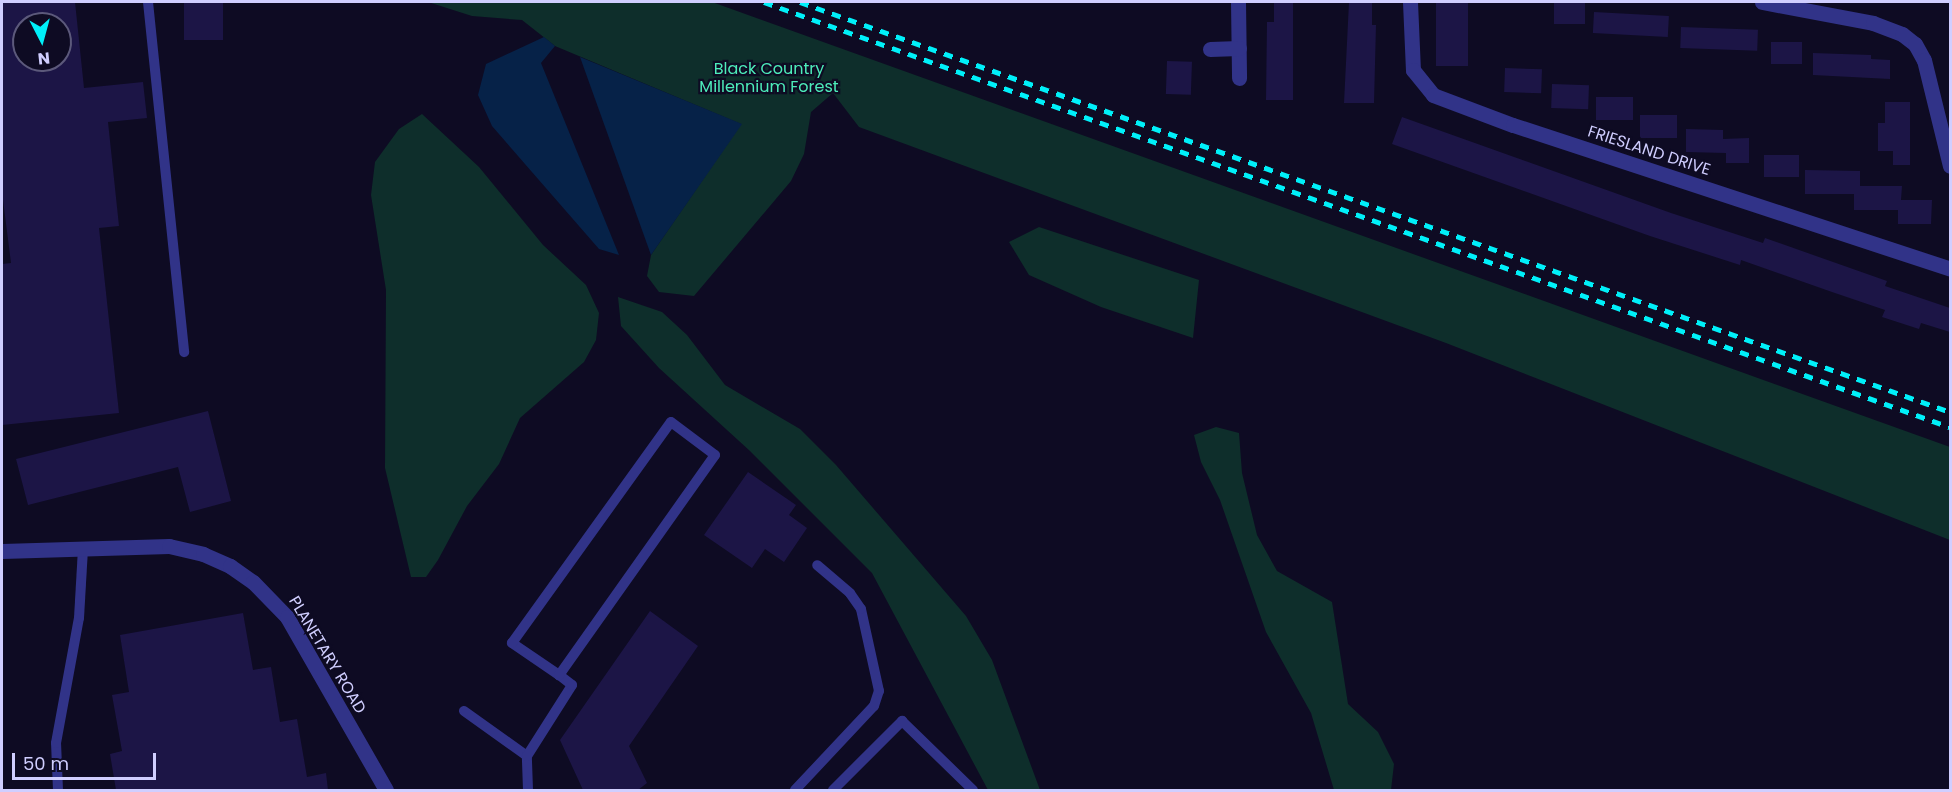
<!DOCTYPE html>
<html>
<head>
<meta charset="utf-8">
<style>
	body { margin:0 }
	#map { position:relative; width:1952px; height:792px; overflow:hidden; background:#0e0b23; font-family:Poppins,sans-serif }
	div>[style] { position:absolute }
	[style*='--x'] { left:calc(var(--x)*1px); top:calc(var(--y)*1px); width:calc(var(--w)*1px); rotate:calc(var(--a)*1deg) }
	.green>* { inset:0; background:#0e2e2b }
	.water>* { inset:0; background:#062248 }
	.building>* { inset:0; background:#1c1546; transform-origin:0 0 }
	.service>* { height:10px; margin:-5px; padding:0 5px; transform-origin:5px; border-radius:5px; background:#313388 }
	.minor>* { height:15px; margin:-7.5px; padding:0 7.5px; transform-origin:7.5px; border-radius:7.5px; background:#313388 }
	.rail>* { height:4.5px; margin-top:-2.25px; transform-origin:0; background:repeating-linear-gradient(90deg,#00f0f9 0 9px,transparent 0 17px) }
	span { translate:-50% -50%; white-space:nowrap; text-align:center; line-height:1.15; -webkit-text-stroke:4.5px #0e0b23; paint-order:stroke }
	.park-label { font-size:16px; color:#4decba }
	.street-label { font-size:16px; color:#d0ceff }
	.frame { position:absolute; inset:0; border:3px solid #d0ceff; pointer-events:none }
	.north { position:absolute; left:12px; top:12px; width:60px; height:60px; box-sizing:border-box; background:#0e0b23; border:2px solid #5c597b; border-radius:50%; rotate:174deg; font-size:16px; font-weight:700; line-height:24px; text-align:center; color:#d0ceff }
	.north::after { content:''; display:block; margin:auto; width:21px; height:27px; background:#00f0f9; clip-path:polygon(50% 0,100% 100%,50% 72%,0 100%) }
	.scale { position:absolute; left:12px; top:753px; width:144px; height:27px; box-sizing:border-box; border:3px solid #d0ceff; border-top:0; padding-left:8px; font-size:18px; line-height:21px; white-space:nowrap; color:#d0ceff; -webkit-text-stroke:4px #0e0b23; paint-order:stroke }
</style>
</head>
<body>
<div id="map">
	<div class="green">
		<div style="clip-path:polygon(428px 2px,712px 2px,1950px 447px,1950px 540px,1446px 343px,859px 127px,833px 93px,811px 112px,804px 154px,791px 181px,694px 296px,659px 292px,647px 276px,651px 255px,741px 124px,555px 46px,522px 20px,472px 16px)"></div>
		<div style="clip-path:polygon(422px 114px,479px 167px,543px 245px,586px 285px,599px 313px,596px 340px,584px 362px,520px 418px,499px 464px,467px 506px,438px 560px,426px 577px,411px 577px,385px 468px,386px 290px,371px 195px,375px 162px,399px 129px)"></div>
		<div style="clip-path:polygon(1039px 227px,1199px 280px,1193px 338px,1101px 307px,1029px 275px,1009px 242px)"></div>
		<div style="clip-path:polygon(618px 297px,662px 312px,687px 335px,725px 385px,800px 429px,836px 465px,966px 616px,992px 660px,1040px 790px,988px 790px,872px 573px,750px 451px,659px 368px,621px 326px)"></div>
		<div style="clip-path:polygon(1216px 427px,1239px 433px,1242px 473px,1257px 535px,1277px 571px,1332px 602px,1348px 704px,1378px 732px,1394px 764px,1391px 790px,1334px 790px,1311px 713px,1266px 632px,1220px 500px,1201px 462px,1194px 435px)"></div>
	</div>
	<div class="water">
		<div style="clip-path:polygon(544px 37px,555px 46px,541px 63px,619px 255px,599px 249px,492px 126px,478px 95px,486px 64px)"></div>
		<div style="clip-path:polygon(580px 57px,742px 124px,651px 255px)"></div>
	</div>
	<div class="building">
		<div style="clip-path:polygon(evenodd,2px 2px,75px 2px,84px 88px,143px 82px,147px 118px,108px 122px,119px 226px,99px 228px,119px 413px,2px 425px,2px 264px,11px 263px,2px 192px,2px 2px,24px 24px,60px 24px,60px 60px,24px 60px,24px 24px)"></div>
		<div style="left:184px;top:2px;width:39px;height:38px"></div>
		<div style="clip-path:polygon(1274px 2px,1293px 2px,1293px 100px,1266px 100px,1267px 22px,1274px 22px)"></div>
		<div style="clip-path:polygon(1349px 2px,1372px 2px,1372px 25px,1376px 25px,1374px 103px,1344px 103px)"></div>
		<div style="left:1436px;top:2px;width:32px;height:64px"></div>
		<div style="left:1554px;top:2px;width:31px;height:22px"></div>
		<div style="left:1594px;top:12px;width:75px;height:21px;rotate:3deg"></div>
		<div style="left:1681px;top:27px;width:77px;height:21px;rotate:2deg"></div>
		<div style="left:1771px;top:42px;width:31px;height:22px"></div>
		<div style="clip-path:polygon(1813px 53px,1871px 55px,1871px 59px,1890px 60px,1890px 79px,1813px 75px)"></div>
		<div style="left:1167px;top:61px;width:25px;height:33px;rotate:2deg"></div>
		<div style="left:1505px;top:68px;width:37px;height:24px;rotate:2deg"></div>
		<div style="left:1552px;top:84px;width:37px;height:24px;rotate:2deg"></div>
		<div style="left:1596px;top:97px;width:37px;height:23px"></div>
		<div style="clip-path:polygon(1885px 102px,1910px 102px,1910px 165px,1893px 165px,1893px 151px,1878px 151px,1878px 123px,1885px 123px)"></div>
		<div style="left:1640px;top:115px;width:37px;height:23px"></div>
		<div style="clip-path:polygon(1402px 117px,1671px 213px,1763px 243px,1765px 238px,1887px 281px,1885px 286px,1950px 308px,1950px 332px,1921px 323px,1919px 329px,1882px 317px,1885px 310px,1832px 292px,1741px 260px,1740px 265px,1650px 236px,1392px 144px)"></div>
		<div style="clip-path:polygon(1686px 129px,1723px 130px,1723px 139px,1749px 138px,1749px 163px,1726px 163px,1726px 153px,1686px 152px)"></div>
		<div style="left:1764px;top:155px;width:35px;height:22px"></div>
		<div style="clip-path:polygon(1805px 170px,1860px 171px,1860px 186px,1902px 186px,1901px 200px,1932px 200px,1931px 224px,1898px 224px,1898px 210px,1854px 210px,1854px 194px,1805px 194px)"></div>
		<div style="clip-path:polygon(208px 411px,231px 501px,190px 512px,178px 467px,28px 505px,16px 459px)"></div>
		<div style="clip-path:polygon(748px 472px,796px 505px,789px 515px,807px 528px,784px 562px,765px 549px,752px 568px,704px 535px)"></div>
		<div style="clip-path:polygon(650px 611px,698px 646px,629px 746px,647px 783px,638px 790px,583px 790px,560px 740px)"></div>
		<div style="clip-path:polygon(243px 613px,253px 670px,271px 667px,280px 722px,297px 719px,307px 777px,326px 773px,328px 790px,116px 790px,110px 754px,122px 751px,112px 695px,129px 692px,120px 635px)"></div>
	</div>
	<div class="service">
		<div style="--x:148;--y:2;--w:352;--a:84.1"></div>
		<div style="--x:464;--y:711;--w:77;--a:35.5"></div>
		<div style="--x:58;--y:790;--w:47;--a:-92.4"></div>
		<div style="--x:56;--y:743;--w:127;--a:-79.6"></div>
		<div style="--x:79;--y:618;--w:70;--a:-86.7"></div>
		<div style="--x:528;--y:790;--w:34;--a:-92"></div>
		<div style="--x:527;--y:756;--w:84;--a:-57.6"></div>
		<div style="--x:572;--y:685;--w:16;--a:-142"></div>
		<div style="--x:559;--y:675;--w:57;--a:-145.8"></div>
		<div style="--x:512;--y:643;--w:272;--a:-54.3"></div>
		<div style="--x:671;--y:422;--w:55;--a:36.9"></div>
		<div style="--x:715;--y:455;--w:270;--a:125.3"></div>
		<div style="--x:795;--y:790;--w:115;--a:-46.8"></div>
		<div style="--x:874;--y:706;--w:16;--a:-72"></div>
		<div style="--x:879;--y:691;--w:84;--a:-102.4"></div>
		<div style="--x:861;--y:609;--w:19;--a:-125"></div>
		<div style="--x:850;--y:593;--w:43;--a:-139.7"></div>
		<div style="--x:833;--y:790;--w:98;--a:-45"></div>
		<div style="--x:902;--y:721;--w:99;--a:44.2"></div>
	</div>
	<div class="minor">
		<div style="--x:1238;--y:2;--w:76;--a:89.2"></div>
		<div style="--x:1410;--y:2;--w:68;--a:87.5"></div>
		<div style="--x:1413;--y:70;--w:32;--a:51"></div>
		<div style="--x:1433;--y:95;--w:85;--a:20.6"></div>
		<div style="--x:1513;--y:125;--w:460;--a:18.2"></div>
		<div style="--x:1762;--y:2;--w:113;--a:10.7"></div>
		<div style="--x:1873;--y:23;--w:31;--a:21"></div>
		<div style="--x:1902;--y:34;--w:16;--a:38"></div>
		<div style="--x:1915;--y:44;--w:18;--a:61"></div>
		<div style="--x:1924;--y:60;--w:109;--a:76.2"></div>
		<div style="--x:1210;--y:49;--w:29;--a:-2"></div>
		<div style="--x:2;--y:551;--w:167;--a:-1.7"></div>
		<div style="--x:169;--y:546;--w:35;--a:13"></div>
		<div style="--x:203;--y:554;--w:30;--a:24"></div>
		<div style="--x:230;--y:566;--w:28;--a:35"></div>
		<div style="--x:253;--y:582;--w:49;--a:45.8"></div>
		<div style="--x:287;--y:617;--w:199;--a:60.2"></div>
	</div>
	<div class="rail">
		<div style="--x:764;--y:2;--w:1260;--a:19.72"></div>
		<div style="--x:800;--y:2;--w:1221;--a:19.62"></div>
	</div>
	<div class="park-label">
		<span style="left:769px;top:78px">Black Country<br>Millennium Forest</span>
	</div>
	<div class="street-label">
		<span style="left:1649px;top:151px;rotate:18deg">FRIESLAND DRIVE</span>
		<span style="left:327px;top:655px;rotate:59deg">PLANETARY ROAD</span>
	</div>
	<div class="frame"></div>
	<div class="north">N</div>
	<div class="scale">50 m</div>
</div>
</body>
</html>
